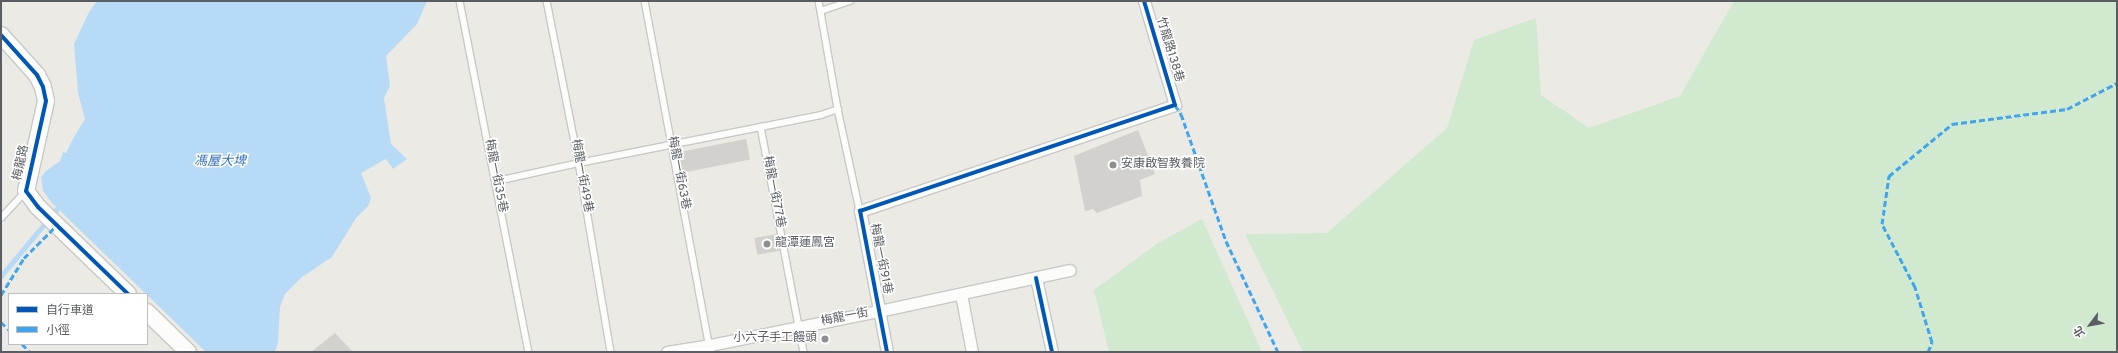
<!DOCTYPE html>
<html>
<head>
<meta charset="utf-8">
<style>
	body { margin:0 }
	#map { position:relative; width:2118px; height:353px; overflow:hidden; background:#ebeae5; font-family:Overpass,"Noto Sans TC",sans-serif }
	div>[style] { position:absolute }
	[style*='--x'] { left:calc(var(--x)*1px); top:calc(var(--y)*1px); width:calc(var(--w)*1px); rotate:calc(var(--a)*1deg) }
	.green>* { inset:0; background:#d1e9cf }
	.water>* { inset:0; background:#b7dbf7 }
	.stream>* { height:4.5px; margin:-2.25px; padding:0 2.25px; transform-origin:2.25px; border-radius:2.25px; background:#b7dbf7 }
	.building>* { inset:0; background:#d2d1ce; transform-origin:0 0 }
	.roads { filter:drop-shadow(1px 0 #c8c8c7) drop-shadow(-1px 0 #c8c8c7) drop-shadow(0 1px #c8c8c7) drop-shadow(0 -1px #c8c8c7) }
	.lane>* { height:5.5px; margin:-2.75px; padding:0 2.75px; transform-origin:2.75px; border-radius:2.75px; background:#fcfcfb }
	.street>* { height:11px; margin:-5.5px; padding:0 5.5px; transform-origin:5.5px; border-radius:5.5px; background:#fcfcfb }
	.secondary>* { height:16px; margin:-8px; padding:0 8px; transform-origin:8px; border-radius:8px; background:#fcfcfb }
	.quiet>* { height:3px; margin-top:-1.5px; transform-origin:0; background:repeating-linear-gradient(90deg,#40a5ee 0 6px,transparent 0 9px) }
	.cycleway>* { height:4px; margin:-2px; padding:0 2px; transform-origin:2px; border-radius:2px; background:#0057b8 }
	.dots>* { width:11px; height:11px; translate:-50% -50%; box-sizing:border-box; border:2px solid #fff; border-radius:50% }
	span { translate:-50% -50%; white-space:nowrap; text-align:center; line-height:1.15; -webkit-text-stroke:3px #fff; paint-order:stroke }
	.street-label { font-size:12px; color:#5a5e64 }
	.poi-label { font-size:12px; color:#5a5e64 }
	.left { translate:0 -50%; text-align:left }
	.right { translate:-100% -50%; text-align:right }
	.water-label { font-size:13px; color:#3773b8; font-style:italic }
	.frame { position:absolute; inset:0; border:2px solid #5a5e64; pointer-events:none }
	.legend { position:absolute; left:8px; top:293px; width:140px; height:52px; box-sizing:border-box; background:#fff; border:1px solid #bdbfc1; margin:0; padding:5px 7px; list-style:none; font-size:12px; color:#5a5e64 }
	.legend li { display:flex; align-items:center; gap:8px; height:20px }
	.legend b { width:20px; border:1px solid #bdbfc1 }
	.north { position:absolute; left:2070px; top:305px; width:40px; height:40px; -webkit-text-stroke:3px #fff; paint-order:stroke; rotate:238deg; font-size:11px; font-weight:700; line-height:16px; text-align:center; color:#5a5e64 }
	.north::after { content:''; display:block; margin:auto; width:14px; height:18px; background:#5a5e64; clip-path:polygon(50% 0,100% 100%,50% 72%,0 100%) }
</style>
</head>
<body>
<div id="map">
	<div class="green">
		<div style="clip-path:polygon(1734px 1px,2117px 1px,2117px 352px,1303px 352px,1245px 234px,1327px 233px,1447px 128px,1474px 40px,1536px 18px,1541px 95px,1589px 128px,1680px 96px)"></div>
		<div style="clip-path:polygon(1202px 219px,1262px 352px,1109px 352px,1094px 290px,1158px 243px)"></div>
	</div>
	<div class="water">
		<div style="clip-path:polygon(97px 1px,427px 1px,417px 24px,386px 56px,390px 86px,384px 98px,391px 144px,407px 159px,393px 169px,386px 159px,361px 173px,371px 198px,368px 206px,356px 218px,332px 257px,302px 277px,285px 294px,280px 307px,278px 343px,275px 352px,206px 352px,52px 203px,43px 191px,41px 177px,46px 171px,60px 161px,63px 152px,66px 153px,74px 137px,85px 119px,78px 93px,74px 44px,89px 12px)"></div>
	</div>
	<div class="stream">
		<div style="--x:1;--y:276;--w:94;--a:-50.2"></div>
	</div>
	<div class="building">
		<div style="clip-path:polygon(1138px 130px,1155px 174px,1140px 180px,1142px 196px,1097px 213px,1093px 209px,1085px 211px,1074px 156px)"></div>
		<div style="left:746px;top:139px;width:21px;height:69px;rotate:79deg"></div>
		<div style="left:777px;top:234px;width:17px;height:23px;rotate:80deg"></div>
		<div style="clip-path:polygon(335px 333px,353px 352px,311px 352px)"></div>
	</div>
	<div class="roads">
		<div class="lane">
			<div style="--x:460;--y:1;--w:358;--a:78.9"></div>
			<div style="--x:547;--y:1;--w:165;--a:78.8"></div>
			<div style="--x:579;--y:163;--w:192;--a:80.4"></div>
			<div style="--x:645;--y:1;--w:357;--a:79.4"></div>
			<div style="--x:819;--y:1;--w:110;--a:80"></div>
			<div style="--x:838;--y:109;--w:104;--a:77.8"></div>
			<div style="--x:821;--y:11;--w:31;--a:-19"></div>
			<div style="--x:761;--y:127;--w:229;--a:79.2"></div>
			<div style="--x:497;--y:181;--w:84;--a:-12.4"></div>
			<div style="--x:579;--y:163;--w:186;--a:-11.2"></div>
			<div style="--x:761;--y:127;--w:61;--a:-11.3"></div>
			<div style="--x:821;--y:115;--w:18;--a:-19"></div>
			<div style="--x:1;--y:218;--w:35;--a:-47"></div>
		</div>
		<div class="street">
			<div style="--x:1036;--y:278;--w:76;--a:77.8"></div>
			<div style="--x:961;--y:294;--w:59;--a:79.3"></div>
			<div style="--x:667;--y:352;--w:44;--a:-9.2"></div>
			<div style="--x:710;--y:345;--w:172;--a:-11.4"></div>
			<div style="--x:879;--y:311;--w:195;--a:-12.1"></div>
			<div style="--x:887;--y:352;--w:144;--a:-100.8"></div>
			<div style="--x:860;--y:211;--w:332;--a:-18.6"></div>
			<div style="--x:1175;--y:105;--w:109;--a:-106.6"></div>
		</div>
		<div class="secondary">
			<div style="--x:1;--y:35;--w:54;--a:48"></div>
			<div style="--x:37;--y:75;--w:13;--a:63"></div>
			<div style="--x:43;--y:87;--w:14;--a:78"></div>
			<div style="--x:46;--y:101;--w:92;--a:102.5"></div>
			<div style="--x:26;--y:191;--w:20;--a:53"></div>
			<div style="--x:38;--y:207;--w:125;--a:44"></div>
			<div style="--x:147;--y:312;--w:57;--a:44.3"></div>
		</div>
	</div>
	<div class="quiet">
		<div style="--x:1175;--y:105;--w:11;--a:56"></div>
		<div style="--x:1181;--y:114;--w:135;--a:70.5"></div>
		<div style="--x:1226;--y:241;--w:123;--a:64.9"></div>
		<div style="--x:1;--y:295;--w:44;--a:-58.1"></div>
		<div style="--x:24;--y:258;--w:47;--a:-45"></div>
		<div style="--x:1;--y:322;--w:11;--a:45"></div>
		<div style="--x:22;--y:344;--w:11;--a:45"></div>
		<div style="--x:1928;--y:352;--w:11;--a:-68"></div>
		<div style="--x:1932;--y:342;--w:58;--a:-107.2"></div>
		<div style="--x:1915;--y:287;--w:71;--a:-117.6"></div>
		<div style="--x:1882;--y:224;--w:49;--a:-81.7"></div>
		<div style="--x:1889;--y:176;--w:82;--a:-39.5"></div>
		<div style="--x:1952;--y:124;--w:116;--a:-7.4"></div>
		<div style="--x:2067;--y:109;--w:56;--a:-27.5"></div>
	</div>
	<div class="cycleway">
		<div style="--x:1;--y:35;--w:54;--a:48"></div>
		<div style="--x:37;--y:75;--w:13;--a:63"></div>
		<div style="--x:43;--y:87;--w:14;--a:78"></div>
		<div style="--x:46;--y:101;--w:92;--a:102.5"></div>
		<div style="--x:26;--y:191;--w:20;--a:53"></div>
		<div style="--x:38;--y:207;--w:125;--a:44"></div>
		<div style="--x:1036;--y:278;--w:76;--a:77.8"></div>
		<div style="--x:887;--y:352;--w:144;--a:-100.8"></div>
		<div style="--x:860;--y:211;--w:332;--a:-18.6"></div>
		<div style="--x:1175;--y:105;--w:109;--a:-106.6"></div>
	</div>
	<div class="dots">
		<div style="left:1113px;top:165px;background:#8d8f91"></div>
		<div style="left:767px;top:244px;background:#8d8f91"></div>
		<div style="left:825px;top:339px;background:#8d8f91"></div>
	</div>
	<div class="street-label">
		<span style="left:1169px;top:50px;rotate:73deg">竹龍路138巷</span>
		<span style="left:22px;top:163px;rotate:-78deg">梅龍路</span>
		<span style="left:678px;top:173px;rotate:79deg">梅龍一街63巷</span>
		<span style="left:495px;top:176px;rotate:79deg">梅龍一街35巷</span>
		<span style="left:581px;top:176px;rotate:80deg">梅龍一街49巷</span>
		<span style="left:773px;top:192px;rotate:79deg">梅龍一街77巷</span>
		<span style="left:880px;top:259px;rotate:79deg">梅龍一街91巷</span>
		<span style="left:845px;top:318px;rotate:-11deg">梅龍一街</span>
	</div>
	<div class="poi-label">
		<span class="left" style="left:1121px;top:165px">安康啟智教養院</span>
		<span class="left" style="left:775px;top:244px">龍潭蓮鳳宮</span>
		<span class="right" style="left:817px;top:339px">小六子手工饅頭</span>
	</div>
	<div class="water-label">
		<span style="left:220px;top:162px">馮屋大埤</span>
	</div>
	<div class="frame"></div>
	<ul class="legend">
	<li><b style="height:5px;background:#0057b8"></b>自行車道</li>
	<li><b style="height:5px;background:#40a5ee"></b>小徑</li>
	</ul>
	<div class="north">北</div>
</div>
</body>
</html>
